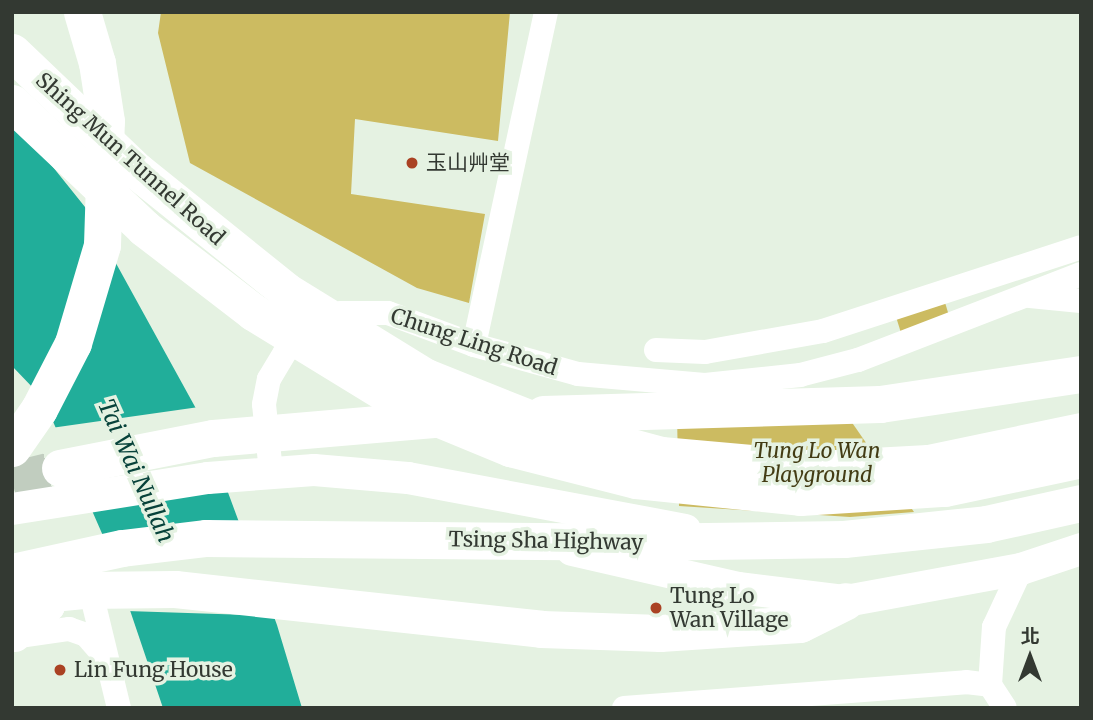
<!DOCTYPE html>
<html>
<head>
<meta charset="utf-8">
<style>
	body { margin:0 }
	#map { position:relative; width:1093px; height:720px; overflow:hidden; background:#e5f2e2; font-family:Merriweather,"Noto Sans TC",serif }
	div>[style] { position:absolute }
	[style*='--x'] { left:calc(var(--x)*1px); top:calc(var(--y)*1px); width:calc(var(--w)*1px); rotate:calc(var(--a)*1deg) }
	.green>* { inset:0; background:#ccbb61; transform-origin:0 0 }
	.water>* { inset:0; background:#21ae9a }
	.pier>* { inset:0; background:#e5f2e2 }
	.highway-tunnel>* { height:37px; margin-top:-18.5px; transform-origin:0; background:repeating-linear-gradient(90deg,#c1cdbf 0 37px,transparent 0 55px) }
	.minor>* { height:24px; margin:-12px; padding:0 12px; transform-origin:12px; border-radius:12px; background:#fff }
	.major>* { height:32px; margin:-16px; padding:0 16px; transform-origin:16px; border-radius:16px; background:#fff }
	.highway>* { height:37px; margin:-18.5px; padding:0 18.5px; transform-origin:18.5px; border-radius:18.5px; background:#fff }
	.dots>* { width:19px; height:19px; translate:-50% -50%; box-sizing:border-box; border:4px solid #e5f2e2; border-radius:50% }
	span { translate:-50% -50%; white-space:nowrap; text-align:center; line-height:1.15; -webkit-text-stroke:7px #e5f2e2; paint-order:stroke }
	.street-label { font-size:21px; color:#333932 }
	.poi-label { font-size:21px; color:#333932 }
	.left { translate:0 -50%; text-align:left }
	.park-label { font-size:21px; color:#433c14; font-style:italic }
	.water-label { font-size:23px; color:#07423a; font-style:italic }
	.frame { position:absolute; inset:0; border:14px solid #333932; pointer-events:none }
	.north { position:absolute; left:995px; top:622px; width:70px; height:70px; -webkit-text-stroke:5px #e5f2e2; paint-order:stroke; rotate:0deg; font-size:19px; font-weight:700; line-height:28px; text-align:center; color:#333932 }
	.north::after { content:''; display:block; margin:auto; width:24px; height:32px; background:#333932; clip-path:polygon(50% 0,100% 100%,50% 72%,0 100%) }
</style>
</head>
<body>
<div id="map">
	<div class="green">
		<div style="clip-path:polygon(161px 12px,510px 12px,498px 141px,355px 119px,351px 194px,485px 214px,469px 303px,417px 288px,190px 163px,158px 33px)"></div>
		<div style="left:943px;top:296px;width:24px;height:51px;rotate:73deg"></div>
		<div style="clip-path:polygon(844px 411px,914px 512px,850px 517px,679px 506px,677px 417px)"></div>
	</div>
	<div class="water">
		<div style="clip-path:polygon(12px 116px,85px 207px,199px 414px,277px 625px,302px 708px,163px 708px,111px 554px,51px 417px,36px 391px,12px 366px)"></div>
	</div>
	<div class="pier">
		<div style="clip-path:polygon(199px 407px,223px 466px,80px 497px,51px 428px)"></div>
		<div style="clip-path:polygon(243px 521px,278px 616px,127px 611px,108px 556px)"></div>
	</div>
	<div class="highway-tunnel">
		<div style="--x:12;--y:480;--w:49;--a:-14"></div>
	</div>
	<div class="minor">
		<div style="--x:1030;--y:296;--w:51;--a:5.6"></div>
		<div style="--x:474;--y:345;--w:341;--a:-77.8"></div>
		<div style="--x:656;--y:350;--w:49;--a:2.3"></div>
		<div style="--x:705;--y:352;--w:120;--a:-10.1"></div>
		<div style="--x:823;--y:331;--w:271;--a:-18"></div>
		<div style="--x:271;--y:472;--w:68;--a:-95.9"></div>
		<div style="--x:264;--y:404;--w:25;--a:-79"></div>
		<div style="--x:269;--y:379;--w:31;--a:-59"></div>
		<div style="--x:285;--y:352;--w:41;--a:-45"></div>
		<div style="--x:314;--y:323;--w:29;--a:-20"></div>
		<div style="--x:341;--y:313;--w:47;--a:0"></div>
		<div style="--x:388;--y:313;--w:92;--a:20.4"></div>
		<div style="--x:474;--y:345;--w:108;--a:15.6"></div>
		<div style="--x:578;--y:374;--w:127;--a:5"></div>
		<div style="--x:705;--y:385;--w:96;--a:-6"></div>
		<div style="--x:800;--y:375;--w:60;--a:-14.5"></div>
		<div style="--x:858;--y:360;--w:239;--a:-21.1"></div>
		<div style="--x:87;--y:576;--w:136;--a:76.4"></div>
		<div style="--x:12;--y:637;--w:58;--a:-8"></div>
		<div style="--x:69;--y:629;--w:18;--a:19"></div>
		<div style="--x:86;--y:635;--w:28;--a:49"></div>
		<div style="--x:990;--y:685;--w:58;--a:-86.1"></div>
		<div style="--x:994;--y:627;--w:64;--a:-65"></div>
		<div style="--x:624;--y:708;--w:343;--a:-4.3"></div>
		<div style="--x:966;--y:682;--w:24;--a:7"></div>
		<div style="--x:990;--y:685;--w:27;--a:57"></div>
	</div>
	<div class="major">
		<div style="--x:12;--y:509;--w:198;--a:-9"></div>
		<div style="--x:208;--y:478;--w:106;--a:-4.3"></div>
		<div style="--x:314;--y:470;--w:94;--a:4.9"></div>
		<div style="--x:408;--y:478;--w:282;--a:10.6"></div>
		<div style="--x:572;--y:550;--w:170;--a:12.9"></div>
		<div style="--x:738;--y:588;--w:109;--a:6.9"></div>
		<div style="--x:846;--y:601;--w:178;--a:-10.4"></div>
		<div style="--x:1021;--y:569;--w:63;--a:-18.4"></div>
		<div style="--x:15;--y:636;--w:45;--a:-41.4"></div>
		<div style="--x:49;--y:606;--w:33;--a:-79"></div>
	</div>
	<div class="highway">
		<div style="--x:12;--y:52;--w:173;--a:43.6"></div>
		<div style="--x:137;--y:171;--w:191;--a:38.8"></div>
		<div style="--x:286;--y:291;--w:164;--a:31.6"></div>
		<div style="--x:426;--y:377;--w:124;--a:21.8"></div>
		<div style="--x:541;--y:423;--w:124;--a:14.9"></div>
		<div style="--x:661;--y:455;--w:157;--a:5.1"></div>
		<div style="--x:817;--y:469;--w:111;--a:-3.1"></div>
		<div style="--x:928;--y:463;--w:156;--a:-11.8"></div>
		<div style="--x:12;--y:103;--w:182;--a:43.4"></div>
		<div style="--x:144;--y:228;--w:138;--a:37.6"></div>
		<div style="--x:253;--y:312;--w:176;--a:31.5"></div>
		<div style="--x:403;--y:404;--w:116;--a:22.4"></div>
		<div style="--x:510;--y:448;--w:130;--a:14.3"></div>
		<div style="--x:636;--y:480;--w:165;--a:5.9"></div>
		<div style="--x:800;--y:497;--w:145;--a:-3.6"></div>
		<div style="--x:945;--y:488;--w:139;--a:-12"></div>
		<div style="--x:543;--y:414;--w:337;--a:-1.7"></div>
		<div style="--x:880;--y:404;--w:203;--a:-8.5"></div>
		<div style="--x:12;--y:448;--w:47;--a:-55.3"></div>
		<div style="--x:39;--y:409;--w:74;--a:-62.7"></div>
		<div style="--x:73;--y:343;--w:102;--a:-73.5"></div>
		<div style="--x:102;--y:245;--w:124;--a:-88.2"></div>
		<div style="--x:106;--y:121;--w:59;--a:-98.8"></div>
		<div style="--x:97;--y:63;--w:53;--a:-106.4"></div>
		<div style="--x:60;--y:468;--w:156;--a:-11.1"></div>
		<div style="--x:213;--y:438;--w:221;--a:-4.9"></div>
		<div style="--x:12;--y:572;--w:113;--a:-12.3"></div>
		<div style="--x:122;--y:548;--w:85;--a:-6.8"></div>
		<div style="--x:206;--y:538;--w:425;--a:0.5"></div>
		<div style="--x:631;--y:542;--w:213;--a:-0.8"></div>
		<div style="--x:844;--y:539;--w:143;--a:-6"></div>
		<div style="--x:986;--y:524;--w:97;--a:-12.5"></div>
		<div style="--x:12;--y:597;--w:71;--a:-5.6"></div>
		<div style="--x:83;--y:590;--w:92;--a:-0.6"></div>
		<div style="--x:175;--y:589;--w:368;--a:6.2"></div>
		<div style="--x:541;--y:629;--w:119;--a:1.9"></div>
		<div style="--x:660;--y:633;--w:140;--a:-3.7"></div>
		<div style="--x:800;--y:624;--w:51;--a:-26.6"></div>
	</div>
	<div class="dots">
		<div style="left:412px;top:163px;background:#aa4223"></div>
		<div style="left:656px;top:608px;background:#aa4223"></div>
		<div style="left:60px;top:670px;background:#aa4223"></div>
	</div>
	<div class="street-label">
		<span style="left:130px;top:159px;rotate:42deg">Shing Mun Tunnel Road</span>
		<span style="left:474px;top:342px;rotate:18deg">Chung Ling Road</span>
		<span style="left:546px;top:541px;rotate:1deg">Tsing Sha Highway</span>
	</div>
	<div class="poi-label">
		<span class="left" style="left:426px;top:163px">玉山艸堂</span>
		<span class="left" style="left:670px;top:608px">Tung Lo<br>Wan Village</span>
		<span class="left" style="left:74px;top:670px">Lin Fung House</span>
	</div>
	<div class="park-label">
		<span style="left:817px;top:463px">Tung Lo Wan<br>Playground</span>
	</div>
	<div class="water-label">
		<span style="left:136px;top:471px;rotate:66deg">Tai Wai Nullah</span>
	</div>
	<div class="frame"></div>
	<div class="north">北</div>
</div>
</body>
</html>
